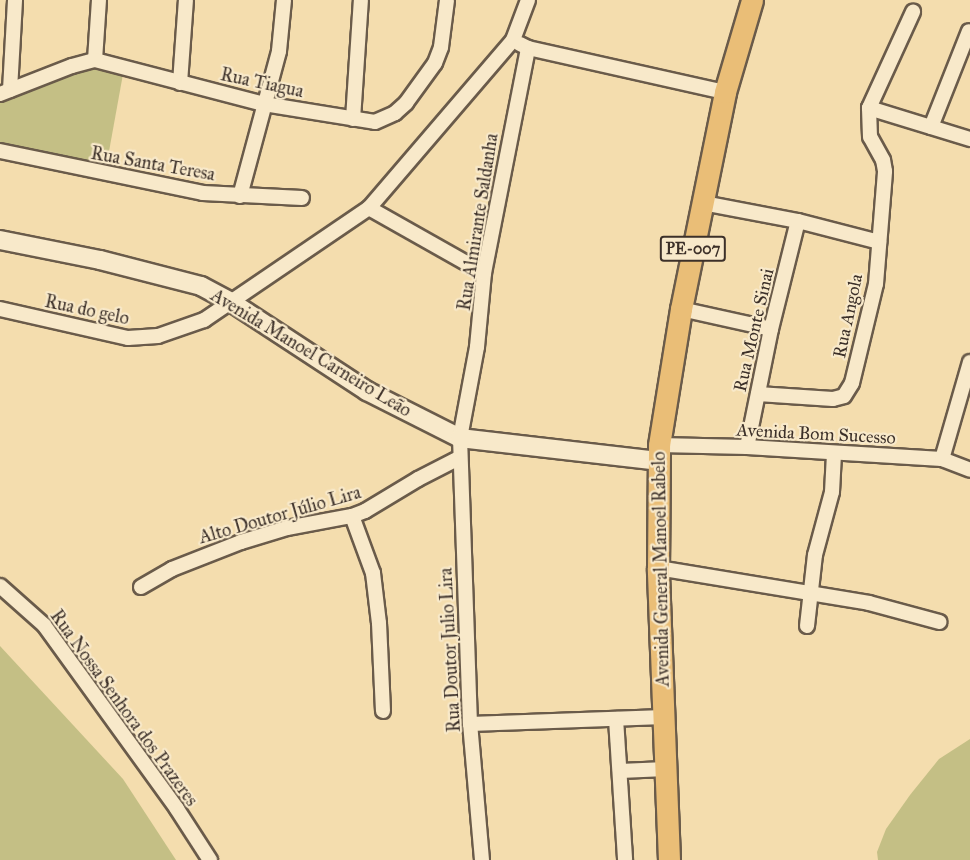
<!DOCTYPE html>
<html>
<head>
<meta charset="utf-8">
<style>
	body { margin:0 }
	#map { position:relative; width:970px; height:860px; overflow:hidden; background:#f4ddae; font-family:"IM FELL Great Primer",serif }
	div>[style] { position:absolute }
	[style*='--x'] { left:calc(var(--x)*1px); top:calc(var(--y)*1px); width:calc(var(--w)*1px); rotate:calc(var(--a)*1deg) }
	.green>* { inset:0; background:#c4bf85 }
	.roads { filter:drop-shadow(2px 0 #6a5b4a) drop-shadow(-2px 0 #6a5b4a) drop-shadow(0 2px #6a5b4a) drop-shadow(0 -2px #6a5b4a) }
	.minor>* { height:14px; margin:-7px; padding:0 7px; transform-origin:7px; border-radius:7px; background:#f8e9ca }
	.secondary>* { height:18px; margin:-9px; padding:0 9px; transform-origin:9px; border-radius:9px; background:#f8e9ca }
	.primary>* { height:21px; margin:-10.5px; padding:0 10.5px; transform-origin:10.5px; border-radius:10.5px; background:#eabe77 }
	span { translate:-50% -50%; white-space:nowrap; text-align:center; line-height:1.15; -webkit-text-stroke:4.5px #f8e9ca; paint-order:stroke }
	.shield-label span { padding:2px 4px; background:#f8e9ca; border:2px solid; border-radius:4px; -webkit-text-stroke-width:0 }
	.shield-label { font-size:16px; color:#3c3029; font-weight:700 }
	.street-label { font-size:18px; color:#3c3029 }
</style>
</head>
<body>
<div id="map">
	<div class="green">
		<div style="clip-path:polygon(89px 69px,123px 74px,106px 168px,0 144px,0 98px)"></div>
		<div style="clip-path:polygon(0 646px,123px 779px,176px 860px,0 860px)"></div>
		<div style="clip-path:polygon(970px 739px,970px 860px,878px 860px,877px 852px,886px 829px,910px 795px,939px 759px)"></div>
	</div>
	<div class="roads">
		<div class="minor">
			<div style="--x:520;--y:44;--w:9;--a:27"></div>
			<div style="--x:528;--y:48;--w:202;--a:12.6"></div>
			<div style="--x:95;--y:60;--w:60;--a:-86.2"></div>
			<div style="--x:180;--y:83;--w:83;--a:-85.9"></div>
			<div style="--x:10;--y:90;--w:90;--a:-86.8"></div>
			<div style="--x:0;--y:94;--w:77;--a:-21.3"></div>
			<div style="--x:72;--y:66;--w:24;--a:-15"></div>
			<div style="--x:95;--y:60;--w:175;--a:14.6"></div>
			<div style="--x:264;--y:104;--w:112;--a:9.2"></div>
			<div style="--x:375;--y:122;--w:22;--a:-24"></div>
			<div style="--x:395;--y:113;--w:15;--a:-42"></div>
			<div style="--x:406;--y:103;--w:49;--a:-54.1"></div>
			<div style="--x:435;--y:63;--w:17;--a:-69"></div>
			<div style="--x:441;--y:47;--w:47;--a:-82.7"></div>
			<div style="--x:869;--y:108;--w:106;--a:17.1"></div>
			<div style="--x:353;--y:119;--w:119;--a:-86.2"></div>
			<div style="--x:931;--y:127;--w:103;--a:-68.4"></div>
			<div style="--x:0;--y:151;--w:207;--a:11.7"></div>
			<div style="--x:203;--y:193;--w:99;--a:2.9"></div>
			<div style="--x:240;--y:196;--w:150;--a:-74.9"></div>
			<div style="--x:279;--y:51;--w:51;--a:-84.4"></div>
			<div style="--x:703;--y:203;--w:97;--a:10.7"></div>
			<div style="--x:798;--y:221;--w:84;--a:14.5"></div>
			<div style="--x:369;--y:208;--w:132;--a:29.5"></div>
			<div style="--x:0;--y:309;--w:131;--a:12.8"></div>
			<div style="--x:128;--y:338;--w:30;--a:-4"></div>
			<div style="--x:158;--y:336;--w:49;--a:-19.2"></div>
			<div style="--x:204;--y:320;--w:199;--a:-34.2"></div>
			<div style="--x:369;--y:208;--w:221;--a:-49.4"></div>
			<div style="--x:513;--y:40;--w:43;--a:-69.4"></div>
			<div style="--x:681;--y:309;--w:92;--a:12.5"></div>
			<div style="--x:758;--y:394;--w:75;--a:3.8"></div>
			<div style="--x:833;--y:399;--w:11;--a:-15"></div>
			<div style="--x:844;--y:396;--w:15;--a:-58"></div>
			<div style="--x:852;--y:383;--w:102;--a:-76.4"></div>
			<div style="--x:876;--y:284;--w:113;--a:-85.4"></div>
			<div style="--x:885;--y:171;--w:11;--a:-100"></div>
			<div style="--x:883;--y:160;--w:26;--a:-119"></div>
			<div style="--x:870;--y:137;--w:29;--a:-92"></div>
			<div style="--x:869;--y:108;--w:106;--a:-65.4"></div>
			<div style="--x:659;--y:445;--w:88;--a:1.3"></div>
			<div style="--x:747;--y:447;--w:195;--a:3.5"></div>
			<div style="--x:942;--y:459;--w:30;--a:21"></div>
			<div style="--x:747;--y:447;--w:120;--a:-78.5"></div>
			<div style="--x:771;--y:329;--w:111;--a:-76"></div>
			<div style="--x:942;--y:459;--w:101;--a:-73.9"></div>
			<div style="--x:352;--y:516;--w:61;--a:69.8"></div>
			<div style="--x:373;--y:573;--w:50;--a:83.2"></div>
			<div style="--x:379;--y:623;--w:88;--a:87.4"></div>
			<div style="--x:658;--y:568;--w:214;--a:9.4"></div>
			<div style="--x:869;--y:603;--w:73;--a:15"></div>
			<div style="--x:0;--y:586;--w:59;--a:41.6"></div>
			<div style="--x:44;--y:625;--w:227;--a:54.1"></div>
			<div style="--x:177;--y:809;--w:61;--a:57.1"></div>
			<div style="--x:141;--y:587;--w:36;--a:-30"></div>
			<div style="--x:172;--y:569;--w:74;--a:-21.4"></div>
			<div style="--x:241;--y:542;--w:48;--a:-16.9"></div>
			<div style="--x:287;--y:528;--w:66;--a:-10.5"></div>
			<div style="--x:352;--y:516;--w:14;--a:-21"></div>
			<div style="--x:365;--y:511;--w:62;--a:-31.1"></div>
			<div style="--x:418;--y:479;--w:46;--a:-27.1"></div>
			<div style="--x:807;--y:626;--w:71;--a:-83.6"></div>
			<div style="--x:815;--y:555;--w:65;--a:-74.9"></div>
			<div style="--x:832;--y:492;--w:37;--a:-87"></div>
			<div style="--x:616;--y:719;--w:141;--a:86.3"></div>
			<div style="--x:470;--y:724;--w:194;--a:-2.1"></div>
			<div style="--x:620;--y:771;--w:46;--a:-2.5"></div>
			<div style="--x:482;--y:860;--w:137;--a:-95"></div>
			<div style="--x:470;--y:724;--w:286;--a:-92"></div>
			<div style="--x:460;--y:438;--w:93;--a:-79.4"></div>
			<div style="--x:477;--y:347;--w:74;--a:-84.6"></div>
			<div style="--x:484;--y:273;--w:229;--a:-78.9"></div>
		</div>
		<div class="secondary">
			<div style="--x:0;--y:240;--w:102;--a:11.3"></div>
			<div style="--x:100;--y:260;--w:104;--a:14.4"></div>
			<div style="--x:201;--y:286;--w:34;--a:28"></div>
			<div style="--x:231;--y:302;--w:163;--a:33.2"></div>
			<div style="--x:367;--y:391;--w:104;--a:26.8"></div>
			<div style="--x:460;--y:438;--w:199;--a:6.6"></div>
		</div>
		<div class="primary">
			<div style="--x:669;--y:860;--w:292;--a:-92.2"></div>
			<div style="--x:658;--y:568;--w:123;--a:-89.5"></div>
			<div style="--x:659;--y:445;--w:138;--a:-80.8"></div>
			<div style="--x:681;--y:309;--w:221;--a:-78.5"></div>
			<div style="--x:725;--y:92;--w:96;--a:-73.6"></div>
		</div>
	</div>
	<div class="shield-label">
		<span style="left:693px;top:249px">PE-007</span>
	</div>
	<div class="street-label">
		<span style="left:262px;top:83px;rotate:12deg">Rua Tiagua</span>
		<span style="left:153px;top:164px;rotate:10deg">Rua Santa Teresa</span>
		<span style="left:478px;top:222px;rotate:-81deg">Rua Almirante Saldanha</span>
		<span style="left:87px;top:310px;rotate:12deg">Rua do gelo</span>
		<span style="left:848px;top:316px;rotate:-78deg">Rua Angola</span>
		<span style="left:754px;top:330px;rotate:-77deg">Rua Monte Sinai</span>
		<span style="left:311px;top:353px;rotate:31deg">Avenida Manoel Carneiro Leão</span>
		<span style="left:816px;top:434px;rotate:3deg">Avenida Bom Sucesso</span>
		<span style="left:280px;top:515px;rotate:-16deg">Alto Doutor Júlio Lira</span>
		<span style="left:661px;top:569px;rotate:-91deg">Avenida General Manoel Rabelo</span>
		<span style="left:450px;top:650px;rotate:-93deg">Rua Doutor Julio Lira</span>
		<span style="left:124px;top:708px;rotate:54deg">Rua Nossa Senhora dos Prazeres</span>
	</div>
</div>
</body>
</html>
